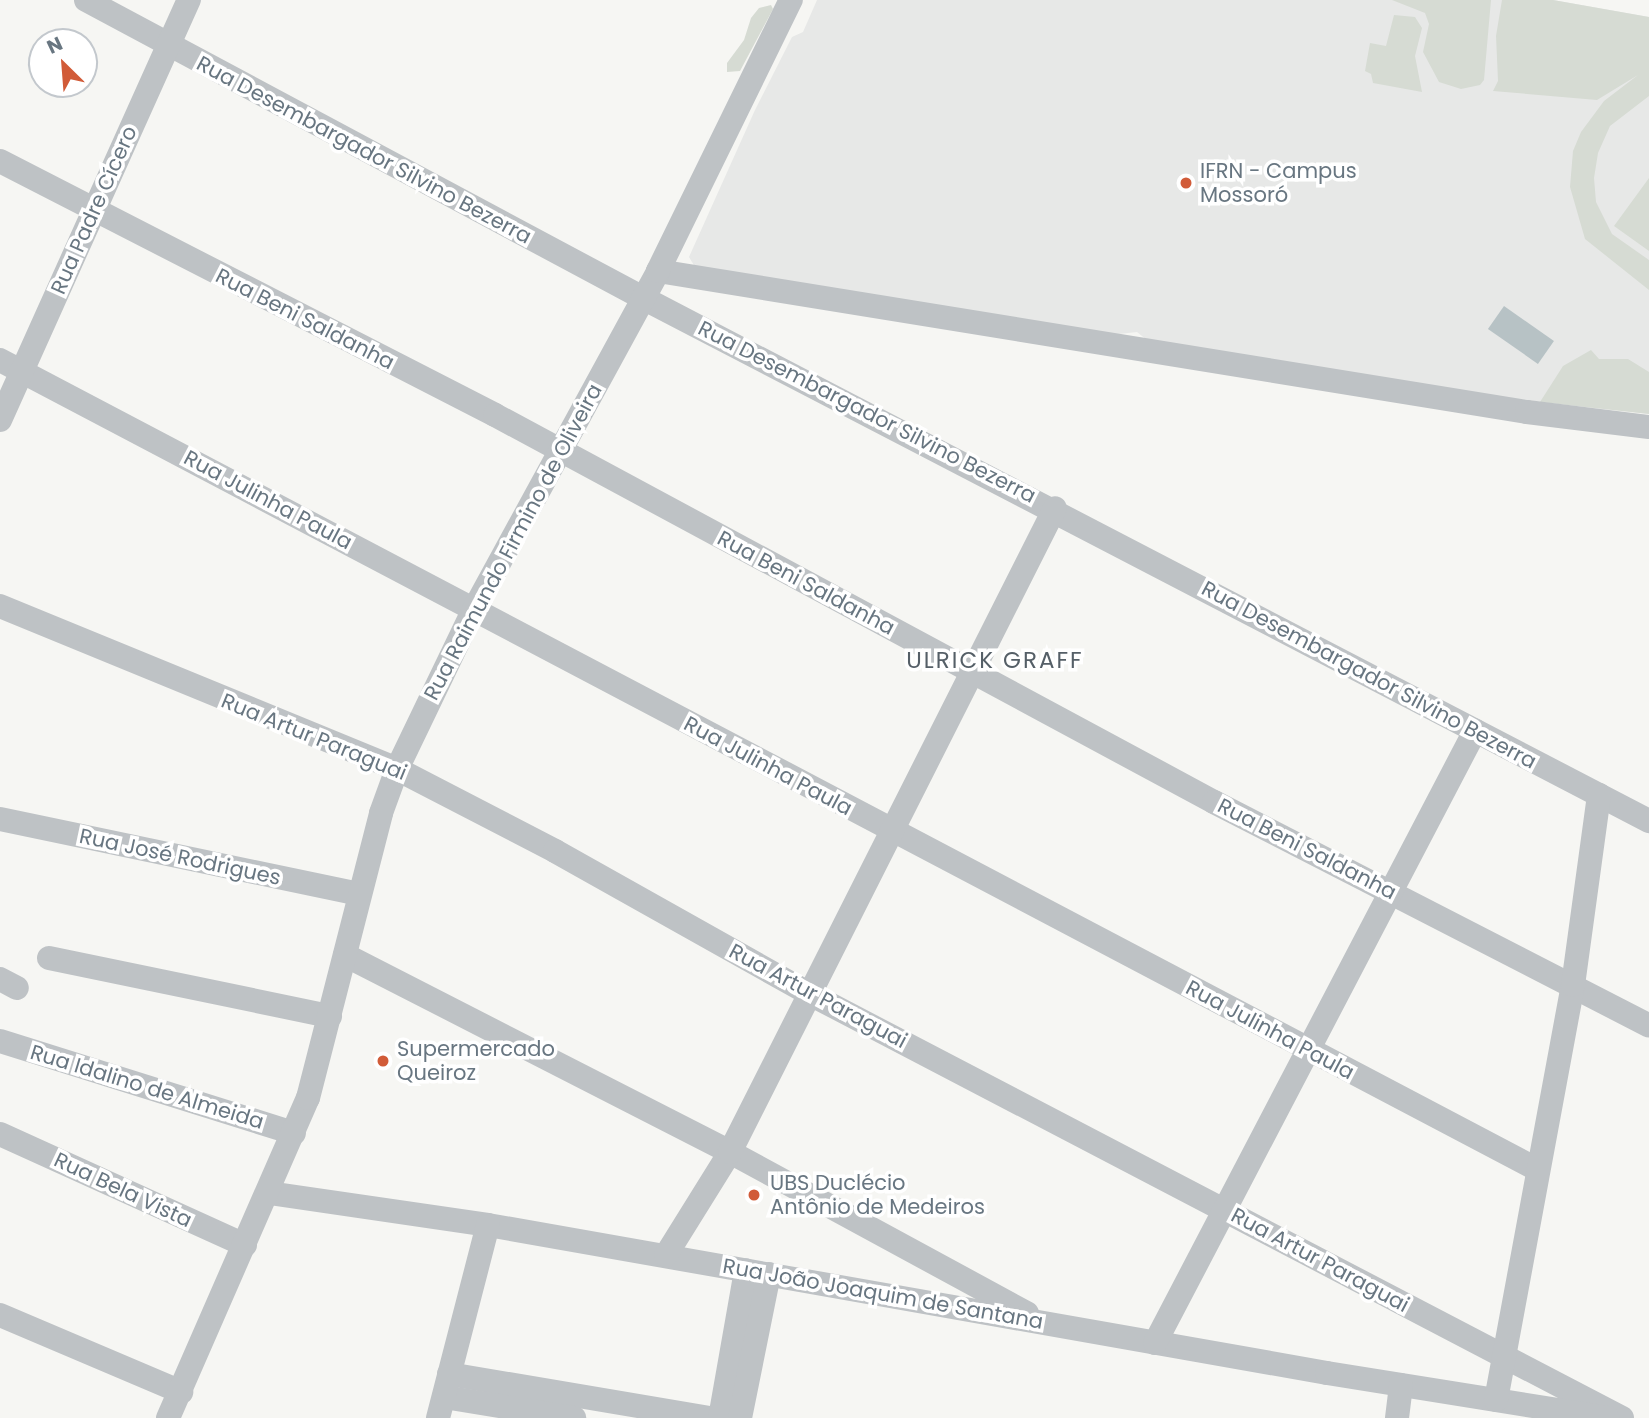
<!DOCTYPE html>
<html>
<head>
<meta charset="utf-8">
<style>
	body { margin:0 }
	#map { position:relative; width:1649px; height:1418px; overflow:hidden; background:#f6f6f3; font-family:Poppins,sans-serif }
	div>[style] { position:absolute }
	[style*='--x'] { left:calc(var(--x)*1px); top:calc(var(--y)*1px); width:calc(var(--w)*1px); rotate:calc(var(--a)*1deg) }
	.built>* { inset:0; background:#e7e8e7 }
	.green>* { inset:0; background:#d6dbd3 }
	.water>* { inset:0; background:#b7c2c5; transform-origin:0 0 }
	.minor>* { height:24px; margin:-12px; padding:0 12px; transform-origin:12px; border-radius:12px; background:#bec2c5 }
	.dots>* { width:19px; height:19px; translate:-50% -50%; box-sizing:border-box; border:4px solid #fff; border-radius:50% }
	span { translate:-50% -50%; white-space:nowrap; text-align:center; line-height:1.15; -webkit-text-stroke:7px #fff; paint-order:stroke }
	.street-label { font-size:21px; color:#687681 }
	.poi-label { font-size:21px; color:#687681 }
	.left { translate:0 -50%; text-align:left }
	.neighbourhood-label { font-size:23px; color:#555f67; letter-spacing:2px }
	.north { position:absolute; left:28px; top:28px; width:70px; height:70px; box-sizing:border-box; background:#fff; border:2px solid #c3c8cd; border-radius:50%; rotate:335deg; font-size:19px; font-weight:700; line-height:28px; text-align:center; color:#687681 }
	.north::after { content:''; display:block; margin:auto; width:24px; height:32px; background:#d15b38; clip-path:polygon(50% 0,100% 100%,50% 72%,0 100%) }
</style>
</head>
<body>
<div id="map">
	<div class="built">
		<div style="clip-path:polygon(817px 0,1553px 0,1649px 17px,1649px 414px,1490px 396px,1152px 344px,1137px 332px,1101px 336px,695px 267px,689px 257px,755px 110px,792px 37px,803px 32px)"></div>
	</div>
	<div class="green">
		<div style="clip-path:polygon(1392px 0,1491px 0,1484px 80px,1480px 85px,1461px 89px,1439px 82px,1423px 52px,1429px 24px,1425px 13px)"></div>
		<div style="clip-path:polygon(1502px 0,1553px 0,1649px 17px,1649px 96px,1610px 126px,1598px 153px,1594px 178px,1596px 202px,1612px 234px,1649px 260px,1649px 290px,1585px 239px,1570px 187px,1573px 151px,1581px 132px,1604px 101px,1638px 75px,1597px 100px,1493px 91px,1498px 81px,1496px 36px)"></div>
		<div style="clip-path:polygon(771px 5px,773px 9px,740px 71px,727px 72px,727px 63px,744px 40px,751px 18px,759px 8px)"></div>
		<div style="clip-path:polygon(1394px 15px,1415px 17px,1422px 28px,1415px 56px,1422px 92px,1373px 83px,1371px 74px,1365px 71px,1370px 43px,1386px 46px)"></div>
		<div style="clip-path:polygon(1649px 178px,1649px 251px,1614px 226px)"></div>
		<div style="clip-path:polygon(1591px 350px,1599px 359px,1628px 359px,1649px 372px,1649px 414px,1540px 402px,1563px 366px)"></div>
	</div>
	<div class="water">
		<div style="left:1504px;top:306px;width:61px;height:28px;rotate:35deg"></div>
	</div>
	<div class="minor">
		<div style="--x:86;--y:0;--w:632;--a:28.15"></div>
		<div style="--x:643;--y:298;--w:1134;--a:27.47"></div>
		<div style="--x:0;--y:161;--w:556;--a:27.16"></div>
		<div style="--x:495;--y:415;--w:817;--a:28.29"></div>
		<div style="--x:1214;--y:802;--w:489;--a:27.2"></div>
		<div style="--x:658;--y:271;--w:880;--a:9.22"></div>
		<div style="--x:1527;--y:412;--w:123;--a:7"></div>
		<div style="--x:0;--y:360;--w:1738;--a:27.77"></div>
		<div style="--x:0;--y:420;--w:461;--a:-65.8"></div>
		<div style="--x:0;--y:606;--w:429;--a:22.3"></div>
		<div style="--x:397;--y:769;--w:178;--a:27.4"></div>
		<div style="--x:555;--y:851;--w:292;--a:29.3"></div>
		<div style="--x:810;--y:994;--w:916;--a:27.57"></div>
		<div style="--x:0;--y:819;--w:367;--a:11.8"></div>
		<div style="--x:345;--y:955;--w:432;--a:27.1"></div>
		<div style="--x:730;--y:1152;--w:338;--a:28.5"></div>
		<div style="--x:49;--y:958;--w:287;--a:11.7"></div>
		<div style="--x:0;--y:979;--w:19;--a:28"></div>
		<div style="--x:0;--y:1041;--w:308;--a:17.4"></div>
		<div style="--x:0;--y:1134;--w:269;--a:24.4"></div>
		<div style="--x:269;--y:1193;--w:221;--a:8.3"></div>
		<div style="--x:488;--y:1225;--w:852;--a:10"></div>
		<div style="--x:1327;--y:1373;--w:284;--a:9.1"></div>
		<div style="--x:666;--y:1255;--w:121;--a:-58.1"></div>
		<div style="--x:730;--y:1152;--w:721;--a:-63.22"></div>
		<div style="--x:0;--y:1315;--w:197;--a:23"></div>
		<div style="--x:1155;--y:1343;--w:691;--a:-62.4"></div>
		<div style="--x:449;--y:1374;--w:263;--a:9.6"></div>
		<div style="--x:444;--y:1397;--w:132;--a:9.2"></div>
		<div style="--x:1496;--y:1400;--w:422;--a:-79.5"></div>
		<div style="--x:1573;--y:985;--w:192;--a:-82.2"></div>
		<div style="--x:168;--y:1418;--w:349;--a:-66.4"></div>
		<div style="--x:308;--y:1098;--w:294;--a:-75.6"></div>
		<div style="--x:381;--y:813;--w:47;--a:-70"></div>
		<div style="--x:397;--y:769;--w:175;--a:-64.3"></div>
		<div style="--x:473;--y:611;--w:387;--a:-61.4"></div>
		<div style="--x:658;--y:271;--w:302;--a:-63.9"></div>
		<div style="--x:438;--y:1418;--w:199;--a:-75.5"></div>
		<div style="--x:720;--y:1418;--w:150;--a:-80"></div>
		<div style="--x:740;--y:1418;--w:147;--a:-78.6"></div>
		<div style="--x:1397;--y:1418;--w:33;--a:-83"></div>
	</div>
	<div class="dots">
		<div style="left:1186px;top:183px;background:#d15b38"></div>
		<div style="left:383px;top:1061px;background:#d15b38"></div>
		<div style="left:754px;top:1195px;background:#d15b38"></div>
	</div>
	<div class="street-label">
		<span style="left:364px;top:150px;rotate:28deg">Rua Desembargador Silvino Bezerra</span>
		<span style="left:94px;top:210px;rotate:-66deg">Rua Padre Cícero</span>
		<span style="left:305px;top:319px;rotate:27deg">Rua Beni Saldanha</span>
		<span style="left:867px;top:412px;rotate:27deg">Rua Desembargador Silvino Bezerra</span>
		<span style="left:268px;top:500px;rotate:28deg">Rua Julinha Paula</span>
		<span style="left:513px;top:542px;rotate:-62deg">Rua Raimundo Firmino de Oliveira</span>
		<span style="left:806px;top:583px;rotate:28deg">Rua Beni Saldanha</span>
		<span style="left:1369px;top:675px;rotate:28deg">Rua Desembargador Silvino Bezerra</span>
		<span style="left:314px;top:737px;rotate:22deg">Rua Artur Paraguai</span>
		<span style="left:768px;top:766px;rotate:28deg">Rua Julinha Paula</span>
		<span style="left:1307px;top:849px;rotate:27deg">Rua Beni Saldanha</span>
		<span style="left:180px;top:857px;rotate:12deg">Rua José Rodrigues</span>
		<span style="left:818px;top:996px;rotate:28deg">Rua Artur Paraguai</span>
		<span style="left:1270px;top:1030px;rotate:28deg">Rua Julinha Paula</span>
		<span style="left:147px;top:1087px;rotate:17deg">Rua Idalino de Almeida</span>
		<span style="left:123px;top:1190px;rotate:25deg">Rua Bela Vista</span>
		<span style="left:1320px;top:1260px;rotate:28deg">Rua Artur Paraguai</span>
		<span style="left:883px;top:1294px;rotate:10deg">Rua João Joaquim de Santana</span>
	</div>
	<div class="poi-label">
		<span class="left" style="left:1200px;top:183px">IFRN - Campus<br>Mossoró</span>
		<span class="left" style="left:397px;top:1061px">Supermercado<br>Queiroz</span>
		<span class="left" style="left:770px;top:1195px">UBS Duclécio<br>Antônio de Medeiros</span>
	</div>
	<div class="neighbourhood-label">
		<span style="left:995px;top:660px">ULRICK GRAFF</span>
	</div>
	<div class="north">N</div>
</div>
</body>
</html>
